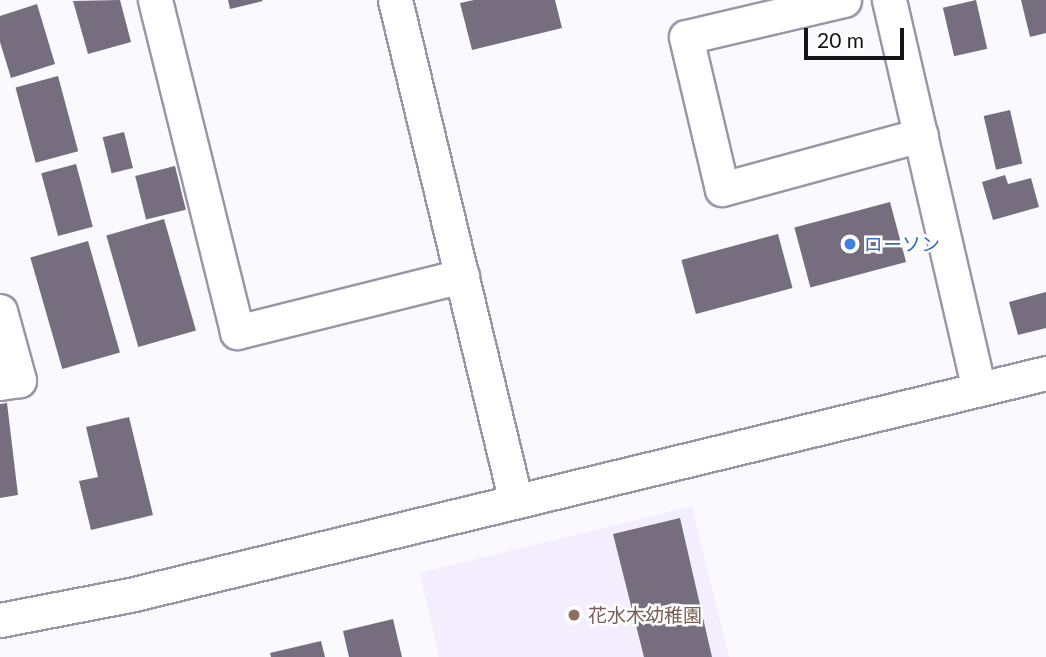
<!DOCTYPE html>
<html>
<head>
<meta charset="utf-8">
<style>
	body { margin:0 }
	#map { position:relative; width:1046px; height:657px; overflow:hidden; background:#faf9fd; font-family:Lato,"Noto Sans JP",sans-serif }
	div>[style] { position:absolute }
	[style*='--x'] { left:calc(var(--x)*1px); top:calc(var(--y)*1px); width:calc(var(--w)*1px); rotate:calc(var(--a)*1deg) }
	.built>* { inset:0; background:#f3eefe }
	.building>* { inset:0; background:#766e7e; transform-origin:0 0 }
	.roads { filter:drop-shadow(2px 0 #9b95a7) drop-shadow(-2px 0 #9b95a7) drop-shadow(0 2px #9b95a7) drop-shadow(0 -2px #9b95a7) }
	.minor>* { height:33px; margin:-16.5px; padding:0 16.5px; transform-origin:16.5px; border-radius:16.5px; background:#fff }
	.dots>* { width:19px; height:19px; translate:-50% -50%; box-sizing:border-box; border:4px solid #fff; border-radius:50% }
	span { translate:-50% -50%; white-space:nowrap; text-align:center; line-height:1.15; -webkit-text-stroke:5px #fff; paint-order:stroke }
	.shop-label { font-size:19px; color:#366cbe }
	.left { translate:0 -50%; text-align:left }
	.education-label { font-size:19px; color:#785e54 }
	.scale { position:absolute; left:804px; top:28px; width:100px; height:32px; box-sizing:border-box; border:4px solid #16141b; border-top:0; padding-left:9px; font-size:21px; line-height:24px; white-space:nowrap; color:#16141b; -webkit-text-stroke:5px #fff; paint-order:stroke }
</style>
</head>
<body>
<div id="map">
	<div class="built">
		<div style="clip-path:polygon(692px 506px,729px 657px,439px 657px,420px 573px)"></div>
	</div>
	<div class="building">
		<div style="clip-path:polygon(120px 0,131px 42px,88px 54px,73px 1px)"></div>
		<div style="clip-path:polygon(228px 0,262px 0,263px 1px,230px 9px)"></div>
		<div style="clip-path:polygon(474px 0,555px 0,562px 28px,472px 50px,460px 3px)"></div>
		<div style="left:976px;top:0;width:50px;height:34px;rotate:77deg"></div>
		<div style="clip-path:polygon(1021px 0,1046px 0,1046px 33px,1030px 37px)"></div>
		<div style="clip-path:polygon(37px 4px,55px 64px,11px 78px,0 42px,0 16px)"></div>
		<div style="left:58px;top:76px;width:78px;height:44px;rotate:75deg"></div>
		<div style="left:1010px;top:110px;width:55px;height:27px;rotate:77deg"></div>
		<div style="left:124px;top:132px;width:37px;height:22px;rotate:76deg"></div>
		<div style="left:76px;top:164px;width:65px;height:36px;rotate:75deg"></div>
		<div style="left:175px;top:166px;width:45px;height:41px;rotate:76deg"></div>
		<div style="clip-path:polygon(1005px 175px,1008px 184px,1031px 178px,1039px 207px,993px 220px,982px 182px)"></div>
		<div style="left:890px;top:202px;width:62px;height:99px;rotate:75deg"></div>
		<div style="left:164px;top:219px;width:116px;height:60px;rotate:74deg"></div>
		<div style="left:778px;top:234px;width:56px;height:100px;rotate:75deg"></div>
		<div style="left:88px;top:241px;width:116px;height:60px;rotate:74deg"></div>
		<div style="clip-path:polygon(1046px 292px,1046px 328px,1018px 335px,1009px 302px)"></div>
		<div style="clip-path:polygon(7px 403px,18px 495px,0 498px,0 404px)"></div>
		<div style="clip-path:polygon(129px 417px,153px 515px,91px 530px,79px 481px,98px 477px,86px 427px)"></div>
		<div style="clip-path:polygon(680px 518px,712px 657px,644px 657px,613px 534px)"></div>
		<div style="clip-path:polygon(393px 619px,402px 657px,349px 657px,343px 631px)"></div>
		<div style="clip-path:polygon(321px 641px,325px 657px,271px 657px,270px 653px)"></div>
	</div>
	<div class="roads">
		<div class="minor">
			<div style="--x:155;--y:0;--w:342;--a:76.1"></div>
			<div style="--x:237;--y:332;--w:232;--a:-14"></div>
			<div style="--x:395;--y:0;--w:516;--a:76.45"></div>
			<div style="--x:844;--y:0;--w:162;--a:166.8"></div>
			<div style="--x:686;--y:37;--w:156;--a:76.7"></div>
			<div style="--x:722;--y:189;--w:206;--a:-15.2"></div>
			<div style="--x:889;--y:0;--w:399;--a:77"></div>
			<div style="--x:0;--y:311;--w:72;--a:74.6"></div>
			<div style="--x:19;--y:380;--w:19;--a:171"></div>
			<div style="--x:0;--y:620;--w:132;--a:-10.9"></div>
			<div style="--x:130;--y:595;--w:943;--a:-13.62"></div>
		</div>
	</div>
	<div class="dots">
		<div style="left:850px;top:244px;background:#3f7fe0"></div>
		<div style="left:574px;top:615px;background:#8d6e63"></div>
	</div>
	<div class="shop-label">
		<span class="left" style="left:864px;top:244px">ローソン</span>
	</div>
	<div class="education-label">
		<span class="left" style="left:588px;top:615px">花水木幼稚園</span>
	</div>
	<div class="scale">20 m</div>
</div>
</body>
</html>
